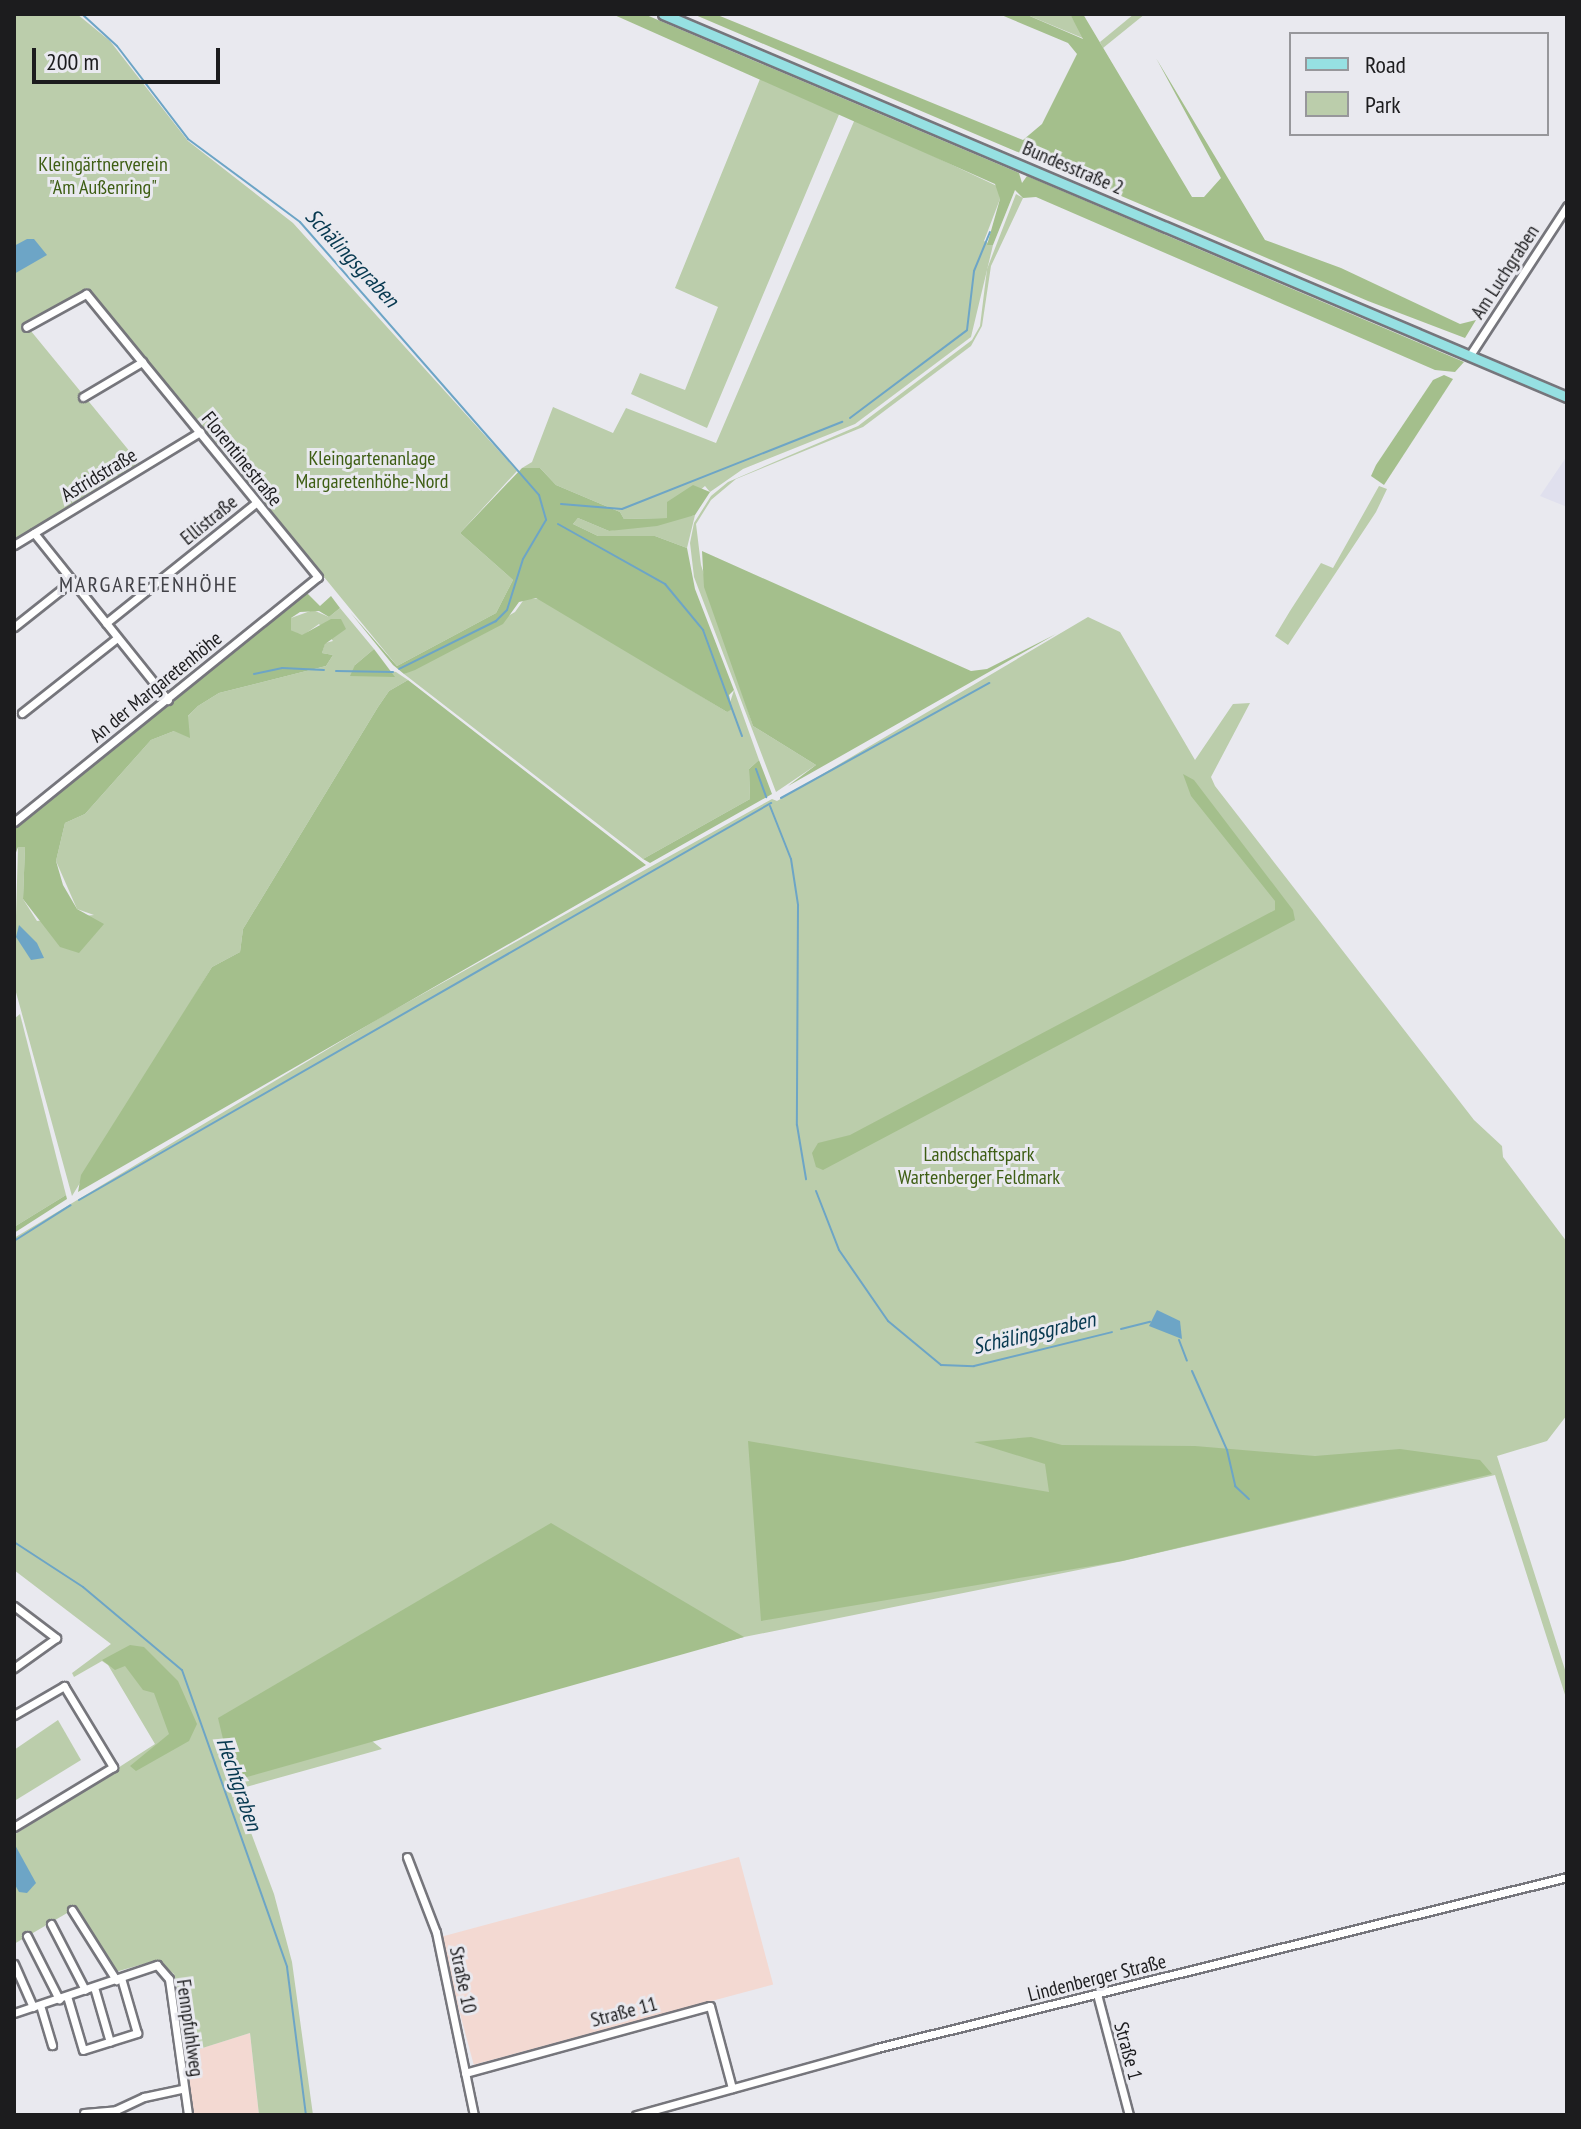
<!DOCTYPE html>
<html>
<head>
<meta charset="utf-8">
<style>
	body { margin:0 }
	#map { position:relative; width:1581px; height:2129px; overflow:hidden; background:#e9e9ef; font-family:"PT Sans Narrow",sans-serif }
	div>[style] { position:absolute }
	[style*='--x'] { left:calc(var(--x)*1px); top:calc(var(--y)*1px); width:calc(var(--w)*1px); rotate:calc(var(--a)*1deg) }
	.commercial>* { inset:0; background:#f3d9d2; transform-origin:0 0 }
	.built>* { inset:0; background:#e0e0ee }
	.green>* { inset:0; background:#bbcdab }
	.forest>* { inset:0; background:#a4bf8c }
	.water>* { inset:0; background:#6da5c6 }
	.stream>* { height:2px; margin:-1px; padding:0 1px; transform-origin:1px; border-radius:1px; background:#6da5c6 }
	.roads { filter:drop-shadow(2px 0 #76767c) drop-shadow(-2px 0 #76767c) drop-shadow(0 2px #76767c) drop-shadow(0 -2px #76767c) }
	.minor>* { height:7px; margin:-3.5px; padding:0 3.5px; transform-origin:3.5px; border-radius:3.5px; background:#fff }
	.major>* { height:9px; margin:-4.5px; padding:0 4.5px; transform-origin:4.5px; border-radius:4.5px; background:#96e0e2 }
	span { translate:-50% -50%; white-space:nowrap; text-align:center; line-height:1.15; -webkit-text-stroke:6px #e9e9ef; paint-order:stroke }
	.park-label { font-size:20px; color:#3e5e14 }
	.street-label { font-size:20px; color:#1c1c1e }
	.water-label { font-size:22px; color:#06384f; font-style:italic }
	.neighbourhood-label { font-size:22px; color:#424248; letter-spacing:2px }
	.frame { position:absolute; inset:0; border:16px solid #1c1c1e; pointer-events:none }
	.legend { position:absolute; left:1289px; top:32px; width:260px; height:104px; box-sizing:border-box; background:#e9e9ef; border:2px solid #97979b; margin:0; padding:10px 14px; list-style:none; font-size:24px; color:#1c1c1e }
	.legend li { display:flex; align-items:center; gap:16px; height:40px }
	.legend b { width:40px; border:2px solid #97979b }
	.scale { position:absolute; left:32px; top:48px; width:188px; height:36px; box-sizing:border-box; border:4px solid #1c1c1e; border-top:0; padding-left:10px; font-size:24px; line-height:28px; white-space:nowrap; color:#1c1c1e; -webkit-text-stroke:6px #e9e9ef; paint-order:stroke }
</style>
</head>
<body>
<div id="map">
	<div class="commercial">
		<div style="left:739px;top:1857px;width:132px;height:310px;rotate:75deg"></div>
		<div style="clip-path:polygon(250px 2033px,259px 2115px,192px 2115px,180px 2055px)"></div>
	</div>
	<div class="built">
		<div style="clip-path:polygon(1567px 456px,1567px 507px,1540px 496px)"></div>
	</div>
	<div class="green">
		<div style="clip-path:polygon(14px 14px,77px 14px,110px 41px,188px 141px,293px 223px,517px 471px,460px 533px,513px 580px,496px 613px,397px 666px,87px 288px,26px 325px,140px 464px,14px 540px)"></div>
		<div style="clip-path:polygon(1025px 14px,1070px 14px,1085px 39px)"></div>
		<div style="clip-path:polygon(1134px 14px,1145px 14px,1103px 48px,1100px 42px)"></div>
		<div style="clip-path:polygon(760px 79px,840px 112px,707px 428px,631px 394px,640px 373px,685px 390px,718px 307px,675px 288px)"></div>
		<div style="clip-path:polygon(855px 119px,999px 187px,1000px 199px,984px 241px,993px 245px,971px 337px,855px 424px,743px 469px,710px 492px,705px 486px,667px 518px,624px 519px,620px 512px,556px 485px,540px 468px,522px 468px,532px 462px,553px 407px,613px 433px,626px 408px,716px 443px)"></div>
		<div style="clip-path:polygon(1016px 194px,1023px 198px,991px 266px,982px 326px,971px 346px,863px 427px,736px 479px,711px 500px,696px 524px,701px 565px,753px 726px,816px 765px,776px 792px,694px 577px,690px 543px,694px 523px,711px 496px,728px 482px,858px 426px,972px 340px,980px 326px,987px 269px)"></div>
		<div style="clip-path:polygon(1379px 486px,1387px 489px,1376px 512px,1288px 645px,1275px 636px,1290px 611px,1321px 563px,1333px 568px)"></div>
		<div style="clip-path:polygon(695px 515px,687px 548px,655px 536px,598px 536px,573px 524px,578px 518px,609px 531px)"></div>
		<div style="clip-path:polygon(525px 598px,542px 599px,727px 712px,734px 690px,759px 760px,749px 769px,750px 799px,643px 859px,404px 674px,515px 612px)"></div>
		<div style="clip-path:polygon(340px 608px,374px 649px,355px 665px,396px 672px,408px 680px,389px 691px,378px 707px,243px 929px,240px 952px,212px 967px,72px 1196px,14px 985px,18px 847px,25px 847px,23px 899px,37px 921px,94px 915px,77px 909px,56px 861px,65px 823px,85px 814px,151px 740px,174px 731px,198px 706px,219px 693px,326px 666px,333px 655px,322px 653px,325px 643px,333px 641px,319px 624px,302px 636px,291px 630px,291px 618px,313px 610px,329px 617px)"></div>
		<div style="clip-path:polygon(1088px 617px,1120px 632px,1195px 760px,1233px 704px,1250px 703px,1211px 777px,1215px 786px,1474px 1120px,1502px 1146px,1503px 1157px,1567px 1242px,1567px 1415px,1547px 1441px,1497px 1456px,1567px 1676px,1567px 1701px,1495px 1475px,1123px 1561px,744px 1637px,367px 1737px,382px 1749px,235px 1790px,274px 1894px,292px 1962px,313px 2115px,259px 2115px,250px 2033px,193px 2051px,174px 1974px,157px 1960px,112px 1973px,74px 1909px,14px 1944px,14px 1835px,155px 1744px,108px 1665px,102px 1661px,74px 1677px,72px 1673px,111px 1644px,14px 1570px,14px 1238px,383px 1016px,772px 799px,777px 801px)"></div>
		<div style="clip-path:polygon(20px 1014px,66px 1195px,14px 1227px,14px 1019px)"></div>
		<div style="clip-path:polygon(58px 1720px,81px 1760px,16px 1800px,14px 1750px)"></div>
	</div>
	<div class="forest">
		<div style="clip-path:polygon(612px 14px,644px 14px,1019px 173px,1022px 183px,1027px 176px,1464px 362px,1455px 372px,1435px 370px,1036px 197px,1023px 198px,1015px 190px,993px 245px,987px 245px,1000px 199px,995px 184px)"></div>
		<div style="clip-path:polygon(693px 14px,715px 14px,1023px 140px,1042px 124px,1077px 54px,1068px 43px,999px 14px,1025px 14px,1083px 39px,1070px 14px,1083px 14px,1192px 197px,1204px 197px,1221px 178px,1156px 58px,1265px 240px,1341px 268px,1460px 324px,1476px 320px,1465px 338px,1368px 301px)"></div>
		<div style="clip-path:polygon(1444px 375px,1453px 379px,1384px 485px,1371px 476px,1376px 465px,1433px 380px)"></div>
		<div style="clip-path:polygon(522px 468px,540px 468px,556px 485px,620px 512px,624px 519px,667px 518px,667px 502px,693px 485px,710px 492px,695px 515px,657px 526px,609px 531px,578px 518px,573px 524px,598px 536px,655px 536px,687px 548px,695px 589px,734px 690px,729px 695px,732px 709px,727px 712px,536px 598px,519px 602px,503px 624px,415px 670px,404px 674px,393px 665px,350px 612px,397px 666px,496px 613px,513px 580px,460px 533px)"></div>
		<div style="clip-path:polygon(702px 551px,971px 671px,987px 669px,1056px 634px,788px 786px,816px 765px,753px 726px,704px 587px)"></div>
		<div style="clip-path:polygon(306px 592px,320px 606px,331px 596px,340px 608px,329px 617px,319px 611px,300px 612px,291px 618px,291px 630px,302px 635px,331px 619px,341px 619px,346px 629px,325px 644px,322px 653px,333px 655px,326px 666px,219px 693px,198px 706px,188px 716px,190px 738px,174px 731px,151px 740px,85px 814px,65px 823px,56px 861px,63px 885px,77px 909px,104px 924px,79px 953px,60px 947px,23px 899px,25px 847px,18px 847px,14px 858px,14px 825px)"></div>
		<div style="clip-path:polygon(374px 649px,395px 677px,350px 676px,355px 665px)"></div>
		<div style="clip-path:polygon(408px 680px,646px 865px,78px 1192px,81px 1175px,212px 967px,240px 952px,243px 929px,378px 707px,389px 691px)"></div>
		<div style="clip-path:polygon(759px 760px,772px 794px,650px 863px,643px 859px,750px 799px,749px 769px)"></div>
		<div style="clip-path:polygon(1183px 774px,1194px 780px,1293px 910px,1295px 920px,823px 1170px,816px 1167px,812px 1153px,818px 1143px,850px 1135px,1275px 910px,1275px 901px,1191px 796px)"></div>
		<div style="clip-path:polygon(66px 1195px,67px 1199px,14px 1233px,14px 1227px)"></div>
		<div style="clip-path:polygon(1031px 1437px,1062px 1445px,1195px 1446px,1315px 1456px,1400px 1449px,1480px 1460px,1492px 1474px,1122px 1561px,761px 1621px,748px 1441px,1049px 1492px,1045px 1464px,974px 1442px)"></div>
		<div style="clip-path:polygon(551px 1523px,744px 1637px,233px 1781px,218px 1718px)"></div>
		<div style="clip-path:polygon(130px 1645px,144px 1647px,178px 1681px,197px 1724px,189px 1741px,136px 1771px,130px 1766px,169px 1734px,154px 1693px,143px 1690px,125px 1666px,115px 1670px,102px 1660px)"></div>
	</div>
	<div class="water">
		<div style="clip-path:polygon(27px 239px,34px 239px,47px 255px,14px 274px,14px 246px)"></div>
		<div style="clip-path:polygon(19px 925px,37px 943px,44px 958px,31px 960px,16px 937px)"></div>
		<div style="clip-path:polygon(1157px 1310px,1180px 1321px,1182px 1339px,1149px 1326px)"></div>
		<div style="clip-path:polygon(15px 1845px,36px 1883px,27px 1893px,19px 1892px,14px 1883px)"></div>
	</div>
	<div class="stream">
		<div style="--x:82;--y:14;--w:47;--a:42.4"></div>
		<div style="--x:117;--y:46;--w:117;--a:52.6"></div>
		<div style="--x:188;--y:139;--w:139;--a:36.5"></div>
		<div style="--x:300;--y:222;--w:363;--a:48.8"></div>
		<div style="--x:539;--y:495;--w:26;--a:74"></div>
		<div style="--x:546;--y:520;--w:45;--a:120.5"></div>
		<div style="--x:523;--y:559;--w:53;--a:107.4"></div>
		<div style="--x:507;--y:610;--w:16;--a:135"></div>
		<div style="--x:496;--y:621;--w:108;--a:153.7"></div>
		<div style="--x:850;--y:418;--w:146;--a:-36.9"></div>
		<div style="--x:967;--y:330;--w:59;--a:-83.2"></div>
		<div style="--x:974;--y:271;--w:42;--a:-67.7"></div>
		<div style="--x:561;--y:504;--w:61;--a:4.7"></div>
		<div style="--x:622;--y:509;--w:237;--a:-21.6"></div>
		<div style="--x:558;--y:524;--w:123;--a:29.3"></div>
		<div style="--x:665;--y:584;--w:60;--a:50.4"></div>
		<div style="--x:703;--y:630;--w:113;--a:69.8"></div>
		<div style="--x:336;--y:671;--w:57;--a:1"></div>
		<div style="--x:254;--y:674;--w:29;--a:-12"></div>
		<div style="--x:282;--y:668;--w:42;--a:2.7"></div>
		<div style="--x:756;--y:769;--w:30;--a:70"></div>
		<div style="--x:781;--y:798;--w:238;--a:-28.9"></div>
		<div style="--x:770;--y:806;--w:57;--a:68.4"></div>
		<div style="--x:791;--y:859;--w:47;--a:81.3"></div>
		<div style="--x:798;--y:905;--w:220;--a:90.3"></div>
		<div style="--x:797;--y:1125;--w:55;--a:80.5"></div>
		<div style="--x:816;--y:1191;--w:63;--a:68.7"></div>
		<div style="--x:839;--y:1250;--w:86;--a:55.4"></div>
		<div style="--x:888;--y:1321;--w:69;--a:39.7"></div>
		<div style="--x:941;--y:1365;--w:33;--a:2"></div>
		<div style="--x:974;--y:1366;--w:142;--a:-13.8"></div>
		<div style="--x:79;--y:1200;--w:798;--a:-29.84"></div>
		<div style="--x:14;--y:1241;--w:67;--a:-32.3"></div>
		<div style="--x:1121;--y:1329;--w:30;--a:-14"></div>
		<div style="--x:1179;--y:1340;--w:22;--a:69"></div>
		<div style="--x:1192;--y:1371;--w:86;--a:66.1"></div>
		<div style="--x:1227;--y:1450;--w:37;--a:77"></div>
		<div style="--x:1235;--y:1486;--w:19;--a:43"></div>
		<div style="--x:14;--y:1542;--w:82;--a:33.1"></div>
		<div style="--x:83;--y:1587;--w:129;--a:40"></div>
		<div style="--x:182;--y:1670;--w:315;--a:70.5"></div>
		<div style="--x:287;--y:1967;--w:149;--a:82.7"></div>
	</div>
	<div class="roads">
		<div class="minor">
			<div style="--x:1470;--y:355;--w:178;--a:-56.9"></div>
			<div style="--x:83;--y:397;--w:69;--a:-30.7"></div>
			<div style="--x:34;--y:533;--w:214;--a:51.3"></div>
			<div style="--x:14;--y:545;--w:218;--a:-31.3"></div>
			<div style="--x:106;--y:623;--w:193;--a:-38.7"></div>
			<div style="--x:14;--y:627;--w:74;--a:-38.4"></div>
			<div style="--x:22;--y:713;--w:121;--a:-38.3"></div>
			<div style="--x:14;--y:822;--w:390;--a:-38.9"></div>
			<div style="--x:318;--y:577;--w:366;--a:-129.3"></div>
			<div style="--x:86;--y:294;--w:68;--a:151.2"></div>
			<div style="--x:14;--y:1606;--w:53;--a:37.3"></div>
			<div style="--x:56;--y:1638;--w:52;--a:144.5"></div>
			<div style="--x:14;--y:1715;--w:58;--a:-30.1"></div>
			<div style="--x:64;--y:1686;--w:95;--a:58.8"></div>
			<div style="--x:113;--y:1767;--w:116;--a:148.8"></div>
			<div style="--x:407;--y:1857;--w:80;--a:68.9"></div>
			<div style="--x:436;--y:1932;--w:187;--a:78.3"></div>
			<div style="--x:72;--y:1910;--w:83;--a:57.8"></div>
			<div style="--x:51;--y:1924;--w:74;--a:62.7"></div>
			<div style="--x:27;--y:1936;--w:71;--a:63.1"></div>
			<div style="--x:14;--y:1964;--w:47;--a:66.2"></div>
			<div style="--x:94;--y:1987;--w:57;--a:73.8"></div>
			<div style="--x:1097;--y:1994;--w:125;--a:75.2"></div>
			<div style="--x:67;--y:1996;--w:56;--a:73.5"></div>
			<div style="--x:83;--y:2050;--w:57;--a:-17.5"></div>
			<div style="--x:137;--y:2033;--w:57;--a:-106.2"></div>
			<div style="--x:40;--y:2005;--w:42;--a:73.3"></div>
			<div style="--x:14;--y:2013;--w:151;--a:-18.6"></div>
			<div style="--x:157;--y:1965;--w:18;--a:49"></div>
			<div style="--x:169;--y:1979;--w:137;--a:82"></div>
			<div style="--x:465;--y:2073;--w:254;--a:-15.3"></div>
			<div style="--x:710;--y:2006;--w:85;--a:75"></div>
			<div style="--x:84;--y:2113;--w:32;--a:-5"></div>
			<div style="--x:116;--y:2110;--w:31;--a:-25"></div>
			<div style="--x:144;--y:2097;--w:40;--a:-12"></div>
			<div style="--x:636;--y:2115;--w:250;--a:-15.5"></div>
			<div style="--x:877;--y:2048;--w:711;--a:-13.92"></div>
		</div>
		<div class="major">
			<div style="--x:663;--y:14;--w:982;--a:22.96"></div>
		</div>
	</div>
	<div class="park-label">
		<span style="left:103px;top:176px">Kleingärtnerverein<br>"Am Außenring"</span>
		<span style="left:372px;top:470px">Kleingartenanlage<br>Margaretenhöhe-Nord</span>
		<span style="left:979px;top:1166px">Landschaftspark<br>Wartenberger Feldmark</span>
	</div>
	<div class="street-label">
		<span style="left:1073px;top:168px;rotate:23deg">Bundesstraße 2</span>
		<span style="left:1505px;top:272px;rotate:-57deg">Am Luchgraben</span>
		<span style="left:242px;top:459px;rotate:51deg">Florentinestraße</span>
		<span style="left:99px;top:475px;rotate:-31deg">Astridstraße</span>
		<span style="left:209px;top:520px;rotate:-39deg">Ellistraße</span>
		<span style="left:156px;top:687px;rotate:-39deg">An der Margaretenhöhe</span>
		<span style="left:1097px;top:1978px;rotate:-14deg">Lindenberger Straße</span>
		<span style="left:463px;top:1980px;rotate:78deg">Straße 10</span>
		<span style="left:624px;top:2012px;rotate:-15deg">Straße 11</span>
		<span style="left:190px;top:2028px;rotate:82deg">Fennpfuhlweg</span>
		<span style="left:1128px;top:2051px;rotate:75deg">Straße 1</span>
	</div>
	<div class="water-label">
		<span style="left:352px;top:258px;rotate:47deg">Schälingsgraben</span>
		<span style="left:1034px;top:1333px;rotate:-13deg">Schälingsgraben</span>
		<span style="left:239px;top:1784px;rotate:71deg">Hechtgraben</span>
	</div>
	<div class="neighbourhood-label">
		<span style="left:149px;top:585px">MARGARETENHÖHE</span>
	</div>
	<div class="frame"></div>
	<ul class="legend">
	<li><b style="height:10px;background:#96e0e2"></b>Road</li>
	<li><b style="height:22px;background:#bbcdab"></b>Park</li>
	</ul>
	<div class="scale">200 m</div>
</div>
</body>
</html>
